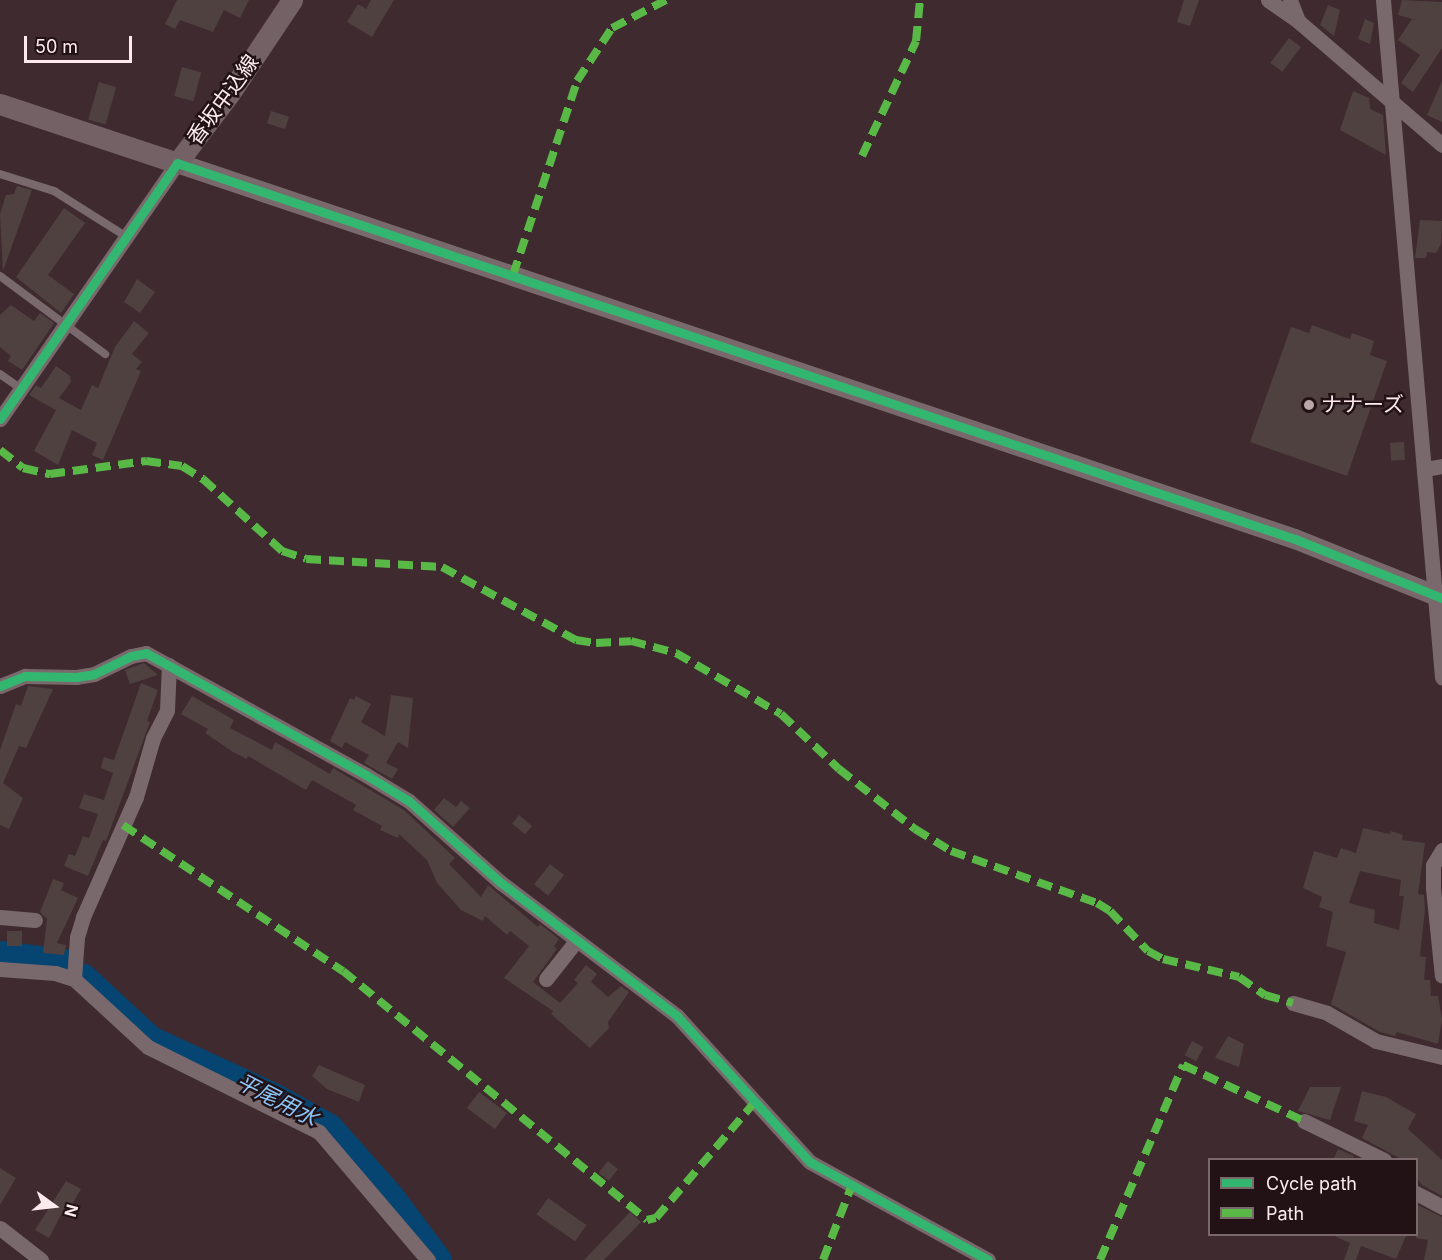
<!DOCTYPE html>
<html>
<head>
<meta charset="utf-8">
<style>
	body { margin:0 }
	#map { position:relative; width:1442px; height:1260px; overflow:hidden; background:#3e2a2f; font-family:Inter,"Noto Sans JP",sans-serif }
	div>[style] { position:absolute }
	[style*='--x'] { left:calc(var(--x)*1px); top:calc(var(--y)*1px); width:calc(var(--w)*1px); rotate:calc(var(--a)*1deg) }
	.river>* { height:26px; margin:-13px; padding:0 13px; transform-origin:13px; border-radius:13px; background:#064571 }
	.building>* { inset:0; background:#4f413f; transform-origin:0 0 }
	.service>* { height:8px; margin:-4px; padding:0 4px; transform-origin:4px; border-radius:4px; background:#79696c }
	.minor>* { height:15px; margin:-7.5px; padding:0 7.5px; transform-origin:7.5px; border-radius:7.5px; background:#79696c }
	.tertiary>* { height:20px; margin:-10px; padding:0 10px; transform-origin:10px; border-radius:10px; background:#79696c }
	.secondary>* { height:21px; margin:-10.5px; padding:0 10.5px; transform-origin:10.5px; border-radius:10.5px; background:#746165 }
	.quiet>* { height:8px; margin-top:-4px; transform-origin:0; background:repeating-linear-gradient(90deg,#58b947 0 15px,transparent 0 23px) }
	.cycleway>* { height:9px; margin:-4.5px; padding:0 4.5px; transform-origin:4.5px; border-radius:4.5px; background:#33b770 }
	.dots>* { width:16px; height:16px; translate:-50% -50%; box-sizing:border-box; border:3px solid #221215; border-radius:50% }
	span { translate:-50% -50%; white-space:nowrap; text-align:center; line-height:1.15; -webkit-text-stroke:5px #221215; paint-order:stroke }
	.street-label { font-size:21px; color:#fdeaed }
	.poi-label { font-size:21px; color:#fdeaed }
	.left { translate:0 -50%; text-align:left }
	.water-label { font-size:22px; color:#8bc4f7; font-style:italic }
	.legend { position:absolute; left:1208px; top:1158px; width:210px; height:78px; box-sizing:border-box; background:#221215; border:2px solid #7a686b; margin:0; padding:8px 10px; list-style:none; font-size:18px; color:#fdeaed }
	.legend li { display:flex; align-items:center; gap:12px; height:30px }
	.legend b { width:30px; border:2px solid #7a686b }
	.north { position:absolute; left:24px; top:1176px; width:60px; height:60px; -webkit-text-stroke:4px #221215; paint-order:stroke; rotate:105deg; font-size:16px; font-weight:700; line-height:24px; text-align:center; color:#fdeaed }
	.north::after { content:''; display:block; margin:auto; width:21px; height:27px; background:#fdeaed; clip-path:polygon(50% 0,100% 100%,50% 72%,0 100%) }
	.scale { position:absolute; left:24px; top:36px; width:108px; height:27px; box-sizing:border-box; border:3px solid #fdeaed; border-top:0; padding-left:8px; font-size:18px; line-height:21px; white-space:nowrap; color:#fdeaed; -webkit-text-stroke:4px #221215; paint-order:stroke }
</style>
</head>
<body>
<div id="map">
	<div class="river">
		<div style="--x:0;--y:954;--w:64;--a:7.2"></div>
		<div style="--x:84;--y:977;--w:91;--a:42.8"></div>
		<div style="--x:151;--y:1039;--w:138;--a:24.9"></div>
		<div style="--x:276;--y:1097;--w:62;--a:29.1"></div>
		<div style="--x:330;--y:1127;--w:92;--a:48.5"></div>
		<div style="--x:391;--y:1196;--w:80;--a:53.1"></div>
	</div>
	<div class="building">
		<div style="clip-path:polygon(177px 0,249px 0,240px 18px,224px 10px,213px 32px,180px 20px,175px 29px,165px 24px)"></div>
		<div style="clip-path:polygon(371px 0,394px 0,372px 37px,347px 22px,358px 4px,366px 9px)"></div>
		<div style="clip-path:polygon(1184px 0,1199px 0,1190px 26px,1177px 22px)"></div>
		<div style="clip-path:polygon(1402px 0,1442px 2px,1442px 48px,1413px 92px,1401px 83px,1420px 55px,1398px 40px,1412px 19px,1398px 15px)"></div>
		<div style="clip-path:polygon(1328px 5px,1340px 10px,1334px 36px,1320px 25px)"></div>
		<div style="clip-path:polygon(1365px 19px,1374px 23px,1370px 44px,1358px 39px)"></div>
		<div style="left:1289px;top:38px;width:15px;height:31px;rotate:37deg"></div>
		<div style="left:182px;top:67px;width:20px;height:30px;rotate:15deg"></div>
		<div style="clip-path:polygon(1442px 81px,1442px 122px,1427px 115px)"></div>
		<div style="left:99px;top:82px;width:18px;height:39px;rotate:16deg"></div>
		<div style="clip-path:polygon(1353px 91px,1369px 98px,1370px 109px,1383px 115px,1386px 155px,1340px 130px)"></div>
		<div style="left:271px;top:111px;width:19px;height:13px;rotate:18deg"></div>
		<div style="clip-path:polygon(17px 186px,32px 190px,3px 271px,0 214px,6px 195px,14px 194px)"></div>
		<div style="clip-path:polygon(64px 208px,85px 223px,48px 275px,74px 294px,61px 313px,16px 277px)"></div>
		<div style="clip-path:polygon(1420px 220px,1442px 221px,1441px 244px,1436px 253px,1427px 252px,1426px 258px,1415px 258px)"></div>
		<div style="clip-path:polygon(137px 279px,155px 292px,140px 313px,124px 302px)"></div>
		<div style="clip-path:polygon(11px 305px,34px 321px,40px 313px,54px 323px,22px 370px,8px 361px,11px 356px,0 347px,0 315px)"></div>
		<div style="clip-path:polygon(134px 321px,149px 333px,132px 354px,142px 362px,136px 369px,141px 371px,103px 460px,92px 455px,97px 443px,72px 430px,58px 465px,34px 451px,56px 410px,29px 395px,36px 385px,41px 388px,56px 366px,70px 376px,71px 382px,59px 398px,81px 410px,92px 385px,98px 388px,115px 347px)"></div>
		<div style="clip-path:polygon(1312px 325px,1350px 339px,1352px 333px,1374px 341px,1370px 355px,1387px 361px,1347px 476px,1250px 442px,1291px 327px,1309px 333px)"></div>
		<div style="left:1404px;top:442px;width:18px;height:14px;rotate:87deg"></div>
		<div style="clip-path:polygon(144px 663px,158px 675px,130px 684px,125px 670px)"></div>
		<div style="clip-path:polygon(141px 683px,158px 690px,147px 721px,150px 722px,106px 841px,103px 840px,88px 876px,64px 866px,69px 854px,75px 856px,83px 836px,89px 838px,98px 814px,79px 808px,84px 794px,104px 800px,113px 773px,101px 768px,104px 757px,114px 760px)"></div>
		<div style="clip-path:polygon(28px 686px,53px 689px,26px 748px,19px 746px,3px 783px,23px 798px,9px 829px,0 825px,0 750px,16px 704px,21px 706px)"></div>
		<div style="clip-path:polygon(391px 695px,413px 698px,408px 748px,398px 742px,386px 763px,398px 769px,392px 779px,364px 763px,369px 755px,345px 742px,342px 748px,330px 741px,350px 698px,354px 700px,356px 696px,371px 704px,361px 722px,385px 736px)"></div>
		<div style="clip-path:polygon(192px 696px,234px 720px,230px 728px,272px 750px,275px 742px,330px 774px,333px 768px,404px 810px,455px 858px,449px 864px,481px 897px,488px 885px,538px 927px,540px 924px,559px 939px,554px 946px,557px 949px,533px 982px,560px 1003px,578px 983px,574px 980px,586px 965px,597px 974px,591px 982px,608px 997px,621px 986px,629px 992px,608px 1022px,609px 1028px,590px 1048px,551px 1014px,553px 1011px,504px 978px,529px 946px,510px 931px,507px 935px,485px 916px,483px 921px,461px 910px,437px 883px,427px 860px,399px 834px,398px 838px,380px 830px,382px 826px,353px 810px,356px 805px,312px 780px,306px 790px,248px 756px,247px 759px,233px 752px,205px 733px,208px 729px,181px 714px)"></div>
		<div style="clip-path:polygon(444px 798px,456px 807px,461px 801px,470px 808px,453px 827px,434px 810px)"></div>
		<div style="left:519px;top:815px;width:17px;height:11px;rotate:40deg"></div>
		<div style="clip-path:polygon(evenodd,1363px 828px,1390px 834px,1391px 831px,1403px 835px,1402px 840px,1425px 843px,1418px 894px,1424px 895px,1425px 909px,1420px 956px,1426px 957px,1424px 980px,1430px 980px,1431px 996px,1438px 996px,1442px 1019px,1438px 1044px,1397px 1032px,1395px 1036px,1380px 1032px,1331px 1004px,1346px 952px,1326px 946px,1333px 912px,1319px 907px,1322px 897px,1303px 888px,1314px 851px,1337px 858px,1341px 848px,1356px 853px,1363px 828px,1360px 871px,1401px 880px,1399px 896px,1404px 896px,1399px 930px,1374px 923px,1375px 910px,1349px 903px,1360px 871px)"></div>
		<div style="left:550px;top:864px;width:18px;height:26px;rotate:38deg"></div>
		<div style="clip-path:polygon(53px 879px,64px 883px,61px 890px,78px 898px,57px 943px,66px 945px,64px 955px,43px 953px,47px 919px,40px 912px)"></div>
		<div style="left:7px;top:931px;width:15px;height:15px"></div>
		<div style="clip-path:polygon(1228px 1036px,1244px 1044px,1239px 1067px,1215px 1058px)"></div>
		<div style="left:1192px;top:1041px;width:13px;height:16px;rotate:27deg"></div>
		<div style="clip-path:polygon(319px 1065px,365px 1085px,359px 1102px,327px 1089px,312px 1076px)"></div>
		<div style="clip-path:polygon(1310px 1087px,1341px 1087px,1330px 1120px,1298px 1111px)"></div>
		<div style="clip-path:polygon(1362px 1091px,1386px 1097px,1416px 1114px,1408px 1129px,1442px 1160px,1442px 1196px,1422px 1185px,1416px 1177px,1416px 1160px,1403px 1160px,1362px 1138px,1368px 1125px,1354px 1121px)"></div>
		<div style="left:479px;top:1092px;width:35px;height:20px;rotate:37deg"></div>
		<div style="clip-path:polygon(1338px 1149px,1354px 1156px,1352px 1160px,1333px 1160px)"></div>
		<div style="left:608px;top:1161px;width:13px;height:15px;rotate:39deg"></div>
		<div style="clip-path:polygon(0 1168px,16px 1178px,0 1205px)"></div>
		<div style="clip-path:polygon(66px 1181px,81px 1189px,69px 1210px,65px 1207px,49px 1238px,35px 1230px)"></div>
		<div style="left:548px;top:1198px;width:47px;height:20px;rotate:35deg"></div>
		<div style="clip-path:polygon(1416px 1204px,1442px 1217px,1442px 1260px,1424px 1260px,1428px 1240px,1416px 1238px)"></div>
		<div style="clip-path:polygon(630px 1212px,641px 1222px,604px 1260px,584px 1260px)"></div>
		<div style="clip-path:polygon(1330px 1234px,1407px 1234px,1396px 1259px,1361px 1246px,1356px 1260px,1344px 1260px,1350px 1243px)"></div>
	</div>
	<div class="service">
		<div style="--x:0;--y:174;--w:57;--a:17.5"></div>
		<div style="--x:54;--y:191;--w:86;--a:32.2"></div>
		<div style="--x:0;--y:276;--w:131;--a:36.6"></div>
		<div style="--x:0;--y:374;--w:24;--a:35"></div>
	</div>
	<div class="minor">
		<div style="--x:1268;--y:0;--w:37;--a:35"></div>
		<div style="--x:1290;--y:0;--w:22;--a:69"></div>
		<div style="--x:1298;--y:21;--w:190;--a:40.7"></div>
		<div style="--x:1383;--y:0;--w:680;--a:85.02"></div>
		<div style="--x:0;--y:419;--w:311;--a:-55.3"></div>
		<div style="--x:1425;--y:469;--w:17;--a:-10"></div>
		<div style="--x:0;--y:686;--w:27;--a:-22"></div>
		<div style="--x:25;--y:676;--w:51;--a:1.1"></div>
		<div style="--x:76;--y:677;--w:18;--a:-9"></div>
		<div style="--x:94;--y:674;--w:41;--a:-25.9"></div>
		<div style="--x:131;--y:656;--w:15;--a:-11"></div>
		<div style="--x:146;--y:653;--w:252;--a:29"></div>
		<div style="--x:366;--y:775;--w:50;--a:31.2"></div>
		<div style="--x:409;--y:801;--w:122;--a:41.7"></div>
		<div style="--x:500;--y:882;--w:222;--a:37.1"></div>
		<div style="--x:677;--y:1016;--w:197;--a:47.7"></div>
		<div style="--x:810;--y:1162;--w:203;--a:28.8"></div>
		<div style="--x:1442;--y:850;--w:17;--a:121"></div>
		<div style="--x:1433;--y:865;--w:23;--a:90"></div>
		<div style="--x:1433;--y:888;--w:88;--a:84.2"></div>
		<div style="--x:0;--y:917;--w:35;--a:5"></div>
		<div style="--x:0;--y:969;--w:55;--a:4.2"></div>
		<div style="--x:55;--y:973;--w:20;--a:18"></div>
		<div style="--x:74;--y:979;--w:100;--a:42.6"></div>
		<div style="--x:148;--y:1047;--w:191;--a:26.4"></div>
		<div style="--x:319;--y:1132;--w:168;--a:49.6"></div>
		<div style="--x:74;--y:979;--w:42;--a:-85.9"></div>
		<div style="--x:77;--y:937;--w:21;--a:-73"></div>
		<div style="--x:83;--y:917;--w:131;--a:-66.2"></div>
		<div style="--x:136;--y:797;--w:61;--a:-73.9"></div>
		<div style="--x:153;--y:738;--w:31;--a:-63"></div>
		<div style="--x:167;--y:710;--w:45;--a:-87.5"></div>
		<div style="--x:546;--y:979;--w:48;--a:-51.7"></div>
		<div style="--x:1293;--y:1003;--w:35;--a:16"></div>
		<div style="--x:1327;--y:1013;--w:56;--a:29.7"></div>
		<div style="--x:1376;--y:1041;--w:68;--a:13.6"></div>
		<div style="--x:1304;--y:1121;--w:89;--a:26"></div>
		<div style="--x:1416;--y:1193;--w:30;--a:28"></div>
		<div style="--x:0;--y:1228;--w:52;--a:38"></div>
	</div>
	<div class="tertiary">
		<div style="--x:177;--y:163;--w:1180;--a:18.59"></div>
		<div style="--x:1295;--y:539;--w:158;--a:21.9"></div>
	</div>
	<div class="secondary">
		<div style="--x:0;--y:104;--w:187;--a:18.4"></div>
		<div style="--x:177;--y:163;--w:88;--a:-52.9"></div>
		<div style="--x:230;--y:93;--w:112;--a:-56.3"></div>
	</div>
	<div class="quiet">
		<div style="--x:862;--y:156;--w:127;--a:-64.8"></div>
		<div style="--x:916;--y:41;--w:41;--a:-84.4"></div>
		<div style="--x:513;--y:275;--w:204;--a:-71.7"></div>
		<div style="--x:577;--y:81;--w:64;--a:-56.6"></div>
		<div style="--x:612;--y:28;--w:61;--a:-27.4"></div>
		<div style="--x:0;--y:450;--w:29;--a:38"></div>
		<div style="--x:23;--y:468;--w:28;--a:13"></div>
		<div style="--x:50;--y:474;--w:97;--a:-7.7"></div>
		<div style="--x:146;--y:461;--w:36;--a:8"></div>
		<div style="--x:182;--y:466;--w:25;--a:32"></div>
		<div style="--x:203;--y:479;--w:107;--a:42.3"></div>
		<div style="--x:282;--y:551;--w:25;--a:18"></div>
		<div style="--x:306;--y:559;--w:136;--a:3.4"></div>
		<div style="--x:442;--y:567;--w:153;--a:28.6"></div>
		<div style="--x:576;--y:640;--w:20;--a:9"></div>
		<div style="--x:596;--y:643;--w:35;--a:-3"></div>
		<div style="--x:631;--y:641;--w:47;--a:14.9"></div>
		<div style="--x:676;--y:653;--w:121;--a:30.2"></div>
		<div style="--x:781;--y:714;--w:80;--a:43.5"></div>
		<div style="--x:839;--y:769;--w:97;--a:38.3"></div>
		<div style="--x:915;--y:829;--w:42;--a:31.4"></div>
		<div style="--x:951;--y:851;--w:155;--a:19.6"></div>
		<div style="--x:1097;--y:903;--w:15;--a:32"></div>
		<div style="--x:1110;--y:911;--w:55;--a:46.5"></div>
		<div style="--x:1148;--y:951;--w:17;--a:28"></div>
		<div style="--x:1163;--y:959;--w:78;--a:13.3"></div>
		<div style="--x:1239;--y:977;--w:32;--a:35"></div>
		<div style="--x:1265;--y:995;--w:29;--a:16"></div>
		<div style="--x:123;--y:825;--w:264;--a:33.6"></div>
		<div style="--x:343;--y:971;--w:393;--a:39.3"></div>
		<div style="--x:647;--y:1220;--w:9;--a:-13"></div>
		<div style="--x:656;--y:1218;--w:151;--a:-49.6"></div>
		<div style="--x:823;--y:1260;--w:80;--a:-68.9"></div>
		<div style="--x:1100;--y:1260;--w:212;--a:-66.9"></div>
		<div style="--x:1183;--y:1065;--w:133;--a:24.8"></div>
	</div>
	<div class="cycleway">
		<div style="--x:0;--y:419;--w:311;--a:-55.3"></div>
		<div style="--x:177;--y:163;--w:1180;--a:18.59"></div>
		<div style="--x:1295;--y:539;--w:158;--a:21.9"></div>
		<div style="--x:0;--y:686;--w:27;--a:-22"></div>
		<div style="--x:25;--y:676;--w:51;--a:1.1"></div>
		<div style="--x:76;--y:677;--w:18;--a:-9"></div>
		<div style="--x:94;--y:674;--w:41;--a:-25.9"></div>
		<div style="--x:131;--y:656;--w:15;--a:-11"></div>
		<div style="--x:146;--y:653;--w:252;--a:29"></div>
		<div style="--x:366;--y:775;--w:50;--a:31.2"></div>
		<div style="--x:409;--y:801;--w:122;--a:41.7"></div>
		<div style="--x:500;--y:882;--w:222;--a:37.1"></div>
		<div style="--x:677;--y:1016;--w:197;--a:47.7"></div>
		<div style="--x:810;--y:1162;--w:203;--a:28.8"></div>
	</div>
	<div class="dots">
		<div style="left:1309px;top:405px;background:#baa7aa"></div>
	</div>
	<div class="street-label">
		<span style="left:223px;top:100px;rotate:-54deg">香坂中込線</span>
	</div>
	<div class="poi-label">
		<span class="left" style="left:1321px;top:405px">ナナーズ</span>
	</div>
	<div class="water-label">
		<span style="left:277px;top:1100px;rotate:27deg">平尾用水</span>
	</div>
	<ul class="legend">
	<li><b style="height:8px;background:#33b770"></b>Cycle path</li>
	<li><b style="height:8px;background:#58b947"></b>Path</li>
	</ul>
	<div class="north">N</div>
	<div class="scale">50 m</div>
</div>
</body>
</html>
